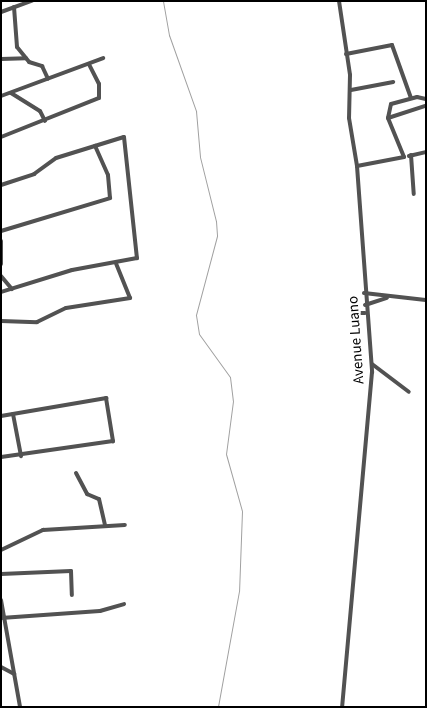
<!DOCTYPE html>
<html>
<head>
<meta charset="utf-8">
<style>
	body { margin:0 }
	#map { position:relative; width:427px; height:708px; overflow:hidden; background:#fff; font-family:"Source Sans 3",sans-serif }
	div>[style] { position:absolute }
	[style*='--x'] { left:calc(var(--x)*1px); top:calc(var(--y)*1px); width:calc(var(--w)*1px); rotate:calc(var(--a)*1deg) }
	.stream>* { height:1px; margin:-0.5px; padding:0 0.5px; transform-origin:0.5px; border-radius:0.5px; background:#a0a0a0 }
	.street>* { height:4px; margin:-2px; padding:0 2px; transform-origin:2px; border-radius:2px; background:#525252 }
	span { translate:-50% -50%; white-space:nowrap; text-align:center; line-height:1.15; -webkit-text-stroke:4px #fff; paint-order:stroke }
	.street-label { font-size:15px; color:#000 }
	.frame { position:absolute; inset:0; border:2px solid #000; pointer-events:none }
</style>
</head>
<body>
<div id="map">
	<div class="stream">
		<div style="--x:163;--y:1;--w:35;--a:80"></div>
		<div style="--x:169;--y:35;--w:81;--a:70.4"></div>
		<div style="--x:196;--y:111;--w:46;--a:85"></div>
		<div style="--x:200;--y:157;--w:66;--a:76"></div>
		<div style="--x:216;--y:221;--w:15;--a:86"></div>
		<div style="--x:217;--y:236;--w:82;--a:104.9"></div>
		<div style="--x:196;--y:315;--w:19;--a:81"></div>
		<div style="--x:199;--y:334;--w:53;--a:54.2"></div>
		<div style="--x:230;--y:377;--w:24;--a:83"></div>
		<div style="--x:233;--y:401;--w:53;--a:97.5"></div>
		<div style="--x:226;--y:454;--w:59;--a:74.3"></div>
		<div style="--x:242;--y:511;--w:80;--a:92.1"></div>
		<div style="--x:239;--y:591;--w:118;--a:100.3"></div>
	</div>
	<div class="street">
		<div style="--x:339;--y:1;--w:75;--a:81.5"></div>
		<div style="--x:350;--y:75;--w:43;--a:91.3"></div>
		<div style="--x:349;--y:118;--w:49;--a:80.5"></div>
		<div style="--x:357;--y:166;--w:207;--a:85.8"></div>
		<div style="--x:372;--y:372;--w:336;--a:95.1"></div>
		<div style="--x:14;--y:7;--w:40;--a:85.7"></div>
		<div style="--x:17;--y:47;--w:19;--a:51"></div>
		<div style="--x:29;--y:62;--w:14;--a:17"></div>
		<div style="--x:42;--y:66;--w:14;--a:65"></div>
		<div style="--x:1;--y:12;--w:33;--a:-20"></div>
		<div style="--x:346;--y:54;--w:47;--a:-11.1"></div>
		<div style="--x:392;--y:45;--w:56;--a:70.3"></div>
		<div style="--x:1;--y:59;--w:25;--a:-2"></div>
		<div style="--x:351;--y:90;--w:43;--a:-10.8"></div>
		<div style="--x:11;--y:93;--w:34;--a:32"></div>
		<div style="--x:40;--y:111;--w:11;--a:63"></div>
		<div style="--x:1;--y:96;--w:109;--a:-20.4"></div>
		<div style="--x:388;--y:118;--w:14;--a:-78"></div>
		<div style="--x:391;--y:104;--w:27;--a:-15"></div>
		<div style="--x:417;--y:97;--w:9;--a:13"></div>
		<div style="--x:1;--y:137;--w:105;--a:-21.7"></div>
		<div style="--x:99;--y:98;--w:14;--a:-90"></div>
		<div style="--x:99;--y:84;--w:22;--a:-117"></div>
		<div style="--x:411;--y:155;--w:39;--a:86"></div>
		<div style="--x:409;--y:156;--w:17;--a:-13"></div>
		<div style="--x:357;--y:166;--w:48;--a:-10.8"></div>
		<div style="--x:404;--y:157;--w:42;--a:-112.3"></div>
		<div style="--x:388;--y:118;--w:40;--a:-18"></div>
		<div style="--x:1;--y:185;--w:35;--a:-18"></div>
		<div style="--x:34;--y:174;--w:27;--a:-36"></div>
		<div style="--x:56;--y:158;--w:71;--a:-17.2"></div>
		<div style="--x:124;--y:137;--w:122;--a:83.9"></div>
		<div style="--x:137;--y:258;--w:66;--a:169.5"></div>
		<div style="--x:72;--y:270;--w:74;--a:162.8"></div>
		<div style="--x:1;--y:231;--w:114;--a:-16.8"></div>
		<div style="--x:110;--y:198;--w:23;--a:-95"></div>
		<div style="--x:108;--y:175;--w:32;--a:-114"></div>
		<div style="--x:1;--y:241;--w:23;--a:90"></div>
		<div style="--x:1;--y:276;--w:17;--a:50"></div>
		<div style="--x:364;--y:293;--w:62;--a:6.4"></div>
		<div style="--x:365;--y:305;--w:23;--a:-18"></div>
		<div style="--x:356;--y:313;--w:9;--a:0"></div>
		<div style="--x:1;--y:321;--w:36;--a:2"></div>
		<div style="--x:37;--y:322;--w:32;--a:-26"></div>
		<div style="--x:66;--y:308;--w:65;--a:-8.9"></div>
		<div style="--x:130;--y:298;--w:37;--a:-112"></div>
		<div style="--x:372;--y:364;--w:46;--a:37.1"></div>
		<div style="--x:13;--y:414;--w:43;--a:79.2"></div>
		<div style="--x:1;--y:416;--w:107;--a:-9.7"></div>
		<div style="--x:106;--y:398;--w:44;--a:80.8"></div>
		<div style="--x:113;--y:441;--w:113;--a:171.9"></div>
		<div style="--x:76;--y:473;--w:24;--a:62"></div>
		<div style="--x:87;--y:494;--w:13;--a:23"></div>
		<div style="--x:99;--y:499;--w:26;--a:77"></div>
		<div style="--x:1;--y:550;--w:47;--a:-25.5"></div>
		<div style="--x:43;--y:530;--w:82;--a:-3.5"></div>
		<div style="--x:1;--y:574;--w:70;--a:-2.5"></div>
		<div style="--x:71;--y:571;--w:24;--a:88"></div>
		<div style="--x:1;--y:600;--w:109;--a:79.9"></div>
		<div style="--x:1;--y:618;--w:99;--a:-4"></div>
		<div style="--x:100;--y:611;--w:25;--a:-16"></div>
		<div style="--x:1;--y:667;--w:15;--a:28"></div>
	</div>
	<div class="street-label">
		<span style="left:356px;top:340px;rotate:-94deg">Avenue Luano</span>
	</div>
	<div class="frame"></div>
</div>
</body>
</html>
